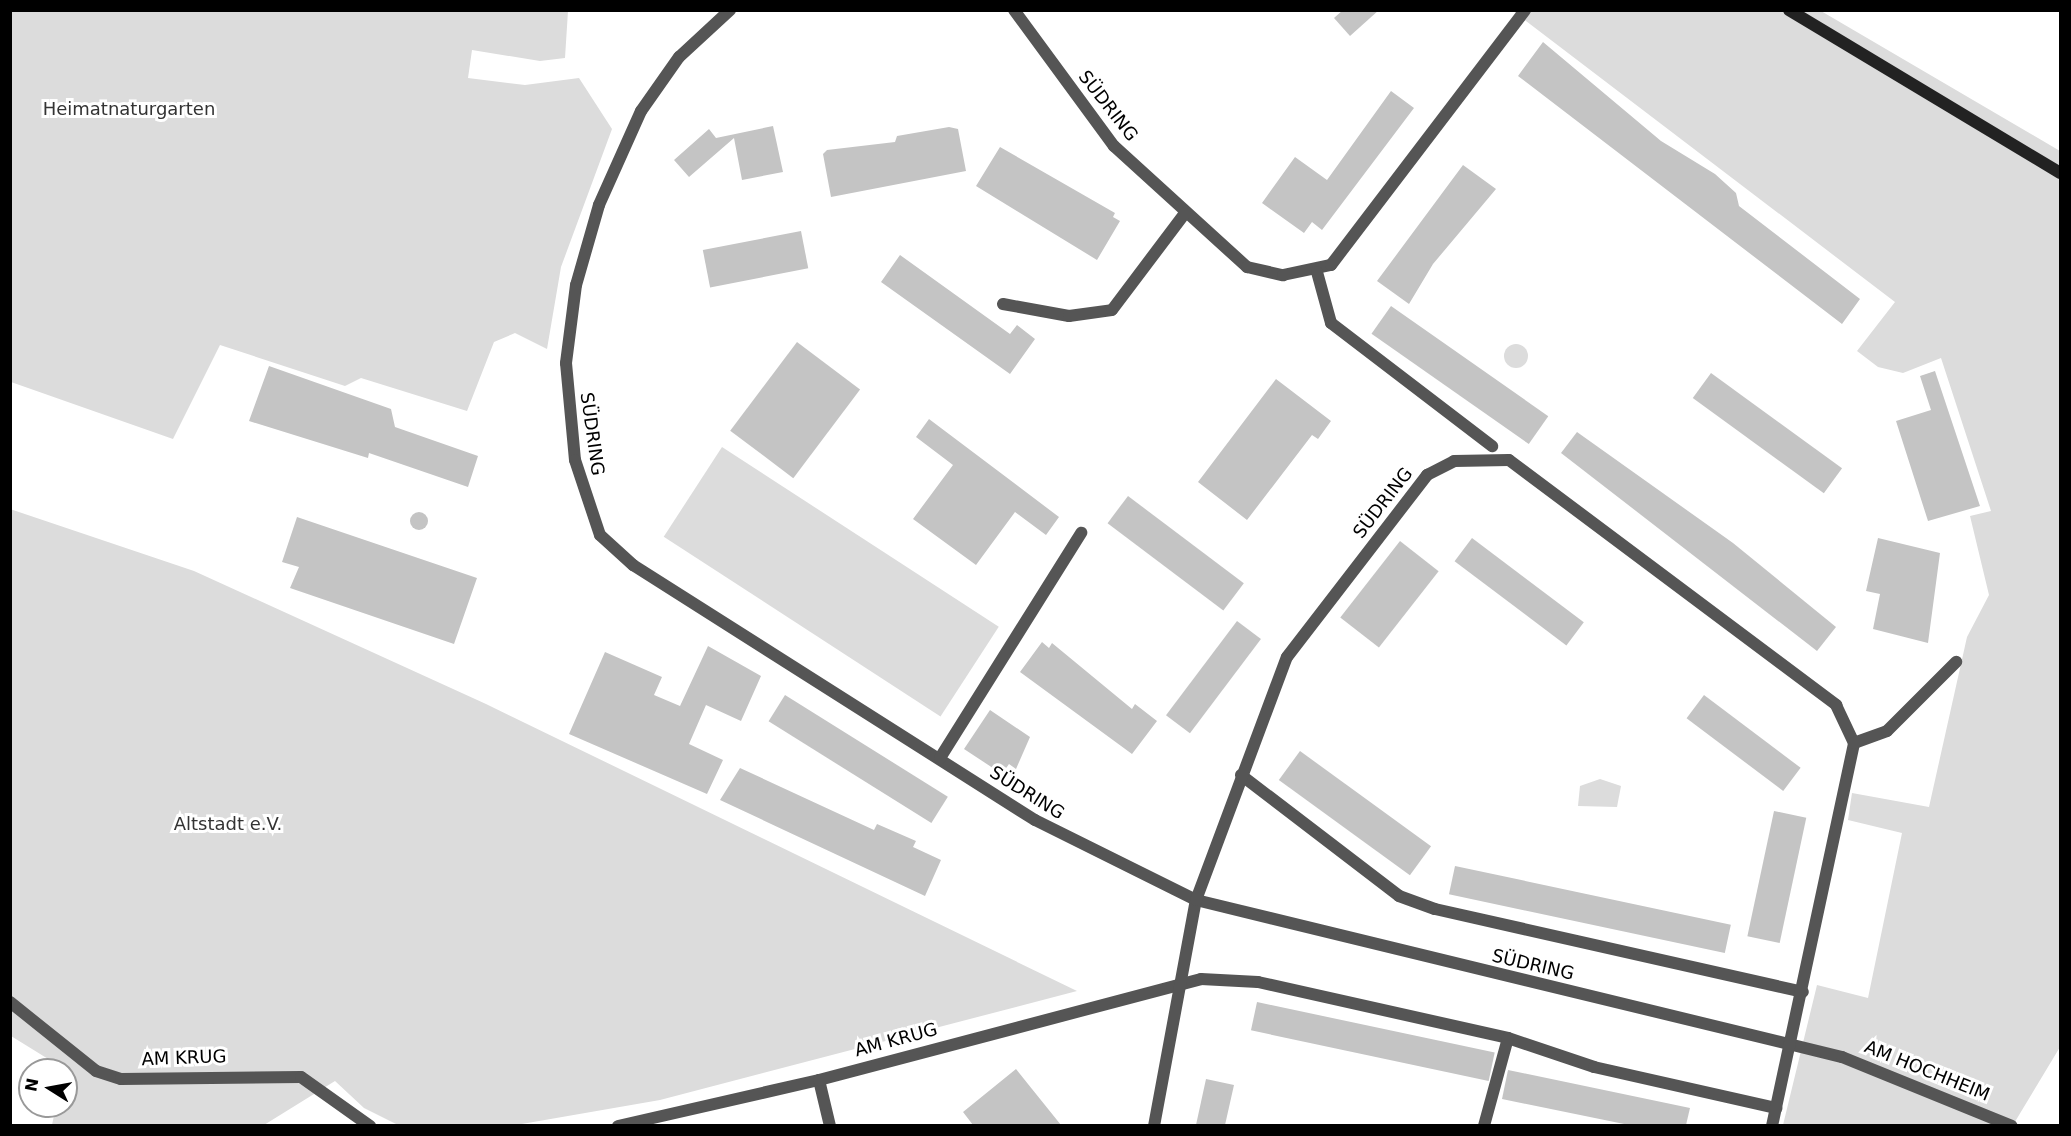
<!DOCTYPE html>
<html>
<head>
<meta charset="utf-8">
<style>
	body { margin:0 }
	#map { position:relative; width:2071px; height:1136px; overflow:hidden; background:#fff; font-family:"DejaVu Sans",sans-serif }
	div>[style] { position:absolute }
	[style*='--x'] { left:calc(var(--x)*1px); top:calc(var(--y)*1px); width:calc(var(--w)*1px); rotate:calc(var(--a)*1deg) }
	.green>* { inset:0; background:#dcdcdc; transform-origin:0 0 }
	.round { border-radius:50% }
	.building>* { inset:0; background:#c4c4c4; transform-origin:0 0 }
	.street>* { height:12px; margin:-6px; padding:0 6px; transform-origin:6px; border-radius:6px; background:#555 }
	.secondary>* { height:12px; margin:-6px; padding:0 6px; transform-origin:6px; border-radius:6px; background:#222 }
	span { translate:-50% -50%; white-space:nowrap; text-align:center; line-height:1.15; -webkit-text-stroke:6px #fff; paint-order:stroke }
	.street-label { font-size:18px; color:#000 }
	.park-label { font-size:18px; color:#333 }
	.frame { position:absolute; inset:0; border:12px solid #000; pointer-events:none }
	.north { position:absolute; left:18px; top:1058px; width:60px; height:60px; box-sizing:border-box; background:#fff; border:2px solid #999; border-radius:50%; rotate:281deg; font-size:16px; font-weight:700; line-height:24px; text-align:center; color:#000 }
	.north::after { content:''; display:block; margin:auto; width:21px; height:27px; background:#000; clip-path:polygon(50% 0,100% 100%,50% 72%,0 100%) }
</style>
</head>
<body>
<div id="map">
	<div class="green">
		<div style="clip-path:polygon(10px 11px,568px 11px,565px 58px,540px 61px,472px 50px,468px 78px,525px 85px,579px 78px,612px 129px,561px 267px,547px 349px,515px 333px,494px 342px,467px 411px,361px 378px,345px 386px,220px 345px,173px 439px,11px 382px)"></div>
		<div style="clip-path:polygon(1513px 11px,1821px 11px,2060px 151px,2060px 1047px,2013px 1125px,1783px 1125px,1817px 985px,1868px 998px,1902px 833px,1848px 820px,1852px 793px,1929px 807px,1967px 637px,1989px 595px,1970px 516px,1991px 511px,1941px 358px,1903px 373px,1878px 367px,1857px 351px,1895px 302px)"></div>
		<div class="round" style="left:1504px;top:344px;width:24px;height:24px"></div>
		<div style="left:722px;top:447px;width:330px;height:107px;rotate:33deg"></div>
		<div style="clip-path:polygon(10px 509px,194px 571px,486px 704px,1077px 991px,660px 1100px,516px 1125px,398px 1125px,364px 1108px,335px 1081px,264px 1125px,52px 1125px,56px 1106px,66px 1106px,66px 1070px,11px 1036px)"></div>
		<div style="clip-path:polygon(1600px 779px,1621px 786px,1617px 807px,1578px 806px,1580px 786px)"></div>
	</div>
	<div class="building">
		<div style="clip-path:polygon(1343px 10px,1379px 10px,1350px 36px,1334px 18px)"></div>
		<div style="clip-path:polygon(1543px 42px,1661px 141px,1715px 174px,1736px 193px,1739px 206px,1860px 299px,1842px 324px,1518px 76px)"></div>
		<div style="clip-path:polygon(1391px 91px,1414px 108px,1322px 230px,1312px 222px,1304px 233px,1262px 203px,1295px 157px,1327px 180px)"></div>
		<div style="clip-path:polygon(773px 126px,783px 172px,742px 180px,734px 138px,689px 177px,674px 160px,709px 129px,716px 138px)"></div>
		<div style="clip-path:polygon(949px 127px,958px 129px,966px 171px,831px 197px,823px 154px,827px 150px,895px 142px,897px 136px)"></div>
		<div style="clip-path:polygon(1000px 147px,1115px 213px,1113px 217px,1120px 221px,1097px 260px,976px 186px)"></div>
		<div style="clip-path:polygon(1463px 165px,1496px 189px,1433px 264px,1409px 304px,1377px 281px)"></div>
		<div style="left:801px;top:231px;width:38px;height:100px;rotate:79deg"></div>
		<div style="clip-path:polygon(900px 255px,1010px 334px,1017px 325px,1035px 339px,1010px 374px,881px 282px)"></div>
		<div style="left:1391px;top:306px;width:192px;height:34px;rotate:35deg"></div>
		<div style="left:797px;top:342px;width:79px;height:111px;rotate:37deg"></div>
		<div style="clip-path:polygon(269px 366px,391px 409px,395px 427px,478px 456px,468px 487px,369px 453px,368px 458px,249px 421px)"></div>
		<div style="clip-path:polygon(1935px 371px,1980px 506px,1928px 521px,1896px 421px,1931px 410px,1920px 376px)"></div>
		<div style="left:1711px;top:373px;width:162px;height:31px;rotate:36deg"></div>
		<div style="clip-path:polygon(1276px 379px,1331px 421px,1318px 439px,1312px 435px,1247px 520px,1198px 482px)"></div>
		<div style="clip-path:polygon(929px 419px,1059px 517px,1046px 535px,1015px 512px,976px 565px,913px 519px,953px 465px,916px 437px)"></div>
		<div style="clip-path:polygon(1577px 432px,1733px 543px,1836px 627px,1817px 651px,1561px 453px)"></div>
		<div style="left:1128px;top:496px;width:145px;height:34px;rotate:37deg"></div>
		<div class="round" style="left:410px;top:512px;width:18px;height:18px"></div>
		<div style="clip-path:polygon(297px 517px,477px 578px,454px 644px,290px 588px,299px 567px,282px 562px)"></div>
		<div style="left:1472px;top:538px;width:140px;height:29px;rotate:37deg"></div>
		<div style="clip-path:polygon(1878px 538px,1940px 553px,1928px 643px,1873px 629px,1880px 594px,1866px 591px)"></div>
		<div style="left:1400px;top:541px;width:49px;height:97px;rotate:38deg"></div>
		<div style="left:1237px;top:621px;width:30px;height:118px;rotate:37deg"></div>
		<div style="clip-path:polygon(1042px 642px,1049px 648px,1052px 643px,1132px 709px,1135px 704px,1157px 721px,1132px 754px,1020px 672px)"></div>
		<div style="clip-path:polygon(708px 646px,761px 676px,741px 721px,706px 705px,689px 744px,723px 760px,707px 794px,569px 734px,605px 652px,662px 677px,654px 695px,680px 706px)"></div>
		<div style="left:785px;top:695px;width:192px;height:31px;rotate:32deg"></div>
		<div style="left:1704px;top:695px;width:121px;height:29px;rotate:37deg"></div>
		<div style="clip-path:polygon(990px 710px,1030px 737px,1016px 769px,1009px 764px,1002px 774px,964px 749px)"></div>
		<div style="left:1300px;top:751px;width:162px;height:36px;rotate:36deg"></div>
		<div style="clip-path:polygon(740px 768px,874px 830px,877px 824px,916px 841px,913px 847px,941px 860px,925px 896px,720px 800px)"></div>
		<div style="left:1774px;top:811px;width:33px;height:128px;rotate:12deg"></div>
		<div style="left:1455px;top:866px;width:282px;height:29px;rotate:12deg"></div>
		<div style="left:1257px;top:1002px;width:243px;height:29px;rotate:12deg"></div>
		<div style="clip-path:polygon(1016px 1069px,1032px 1089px,1061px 1125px,973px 1125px,963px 1112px)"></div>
		<div style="clip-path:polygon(1508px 1070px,1690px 1108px,1686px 1125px,1629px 1125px,1502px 1099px)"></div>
		<div style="clip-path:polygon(1206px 1079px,1234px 1085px,1225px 1125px,1196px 1125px)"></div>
	</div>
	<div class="street">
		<div style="--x:730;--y:10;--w:69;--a:137.3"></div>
		<div style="--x:679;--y:57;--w:66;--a:125.1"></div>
		<div style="--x:641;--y:111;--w:103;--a:114.1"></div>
		<div style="--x:599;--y:205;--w:83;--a:106"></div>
		<div style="--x:576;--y:285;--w:79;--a:97.3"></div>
		<div style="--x:566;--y:363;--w:97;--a:84.7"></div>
		<div style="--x:575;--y:460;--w:79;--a:71.6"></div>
		<div style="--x:600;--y:535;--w:45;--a:42.3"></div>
		<div style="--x:633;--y:565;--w:476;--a:32.4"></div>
		<div style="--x:1035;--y:820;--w:180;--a:26.4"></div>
		<div style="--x:1196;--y:900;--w:665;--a:13.66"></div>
		<div style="--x:1842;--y:1057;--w:183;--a:22.1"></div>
		<div style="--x:1014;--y:10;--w:169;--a:53.7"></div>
		<div style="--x:1114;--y:146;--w:180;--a:42.3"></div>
		<div style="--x:1247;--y:267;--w:37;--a:13"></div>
		<div style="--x:1283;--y:275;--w:49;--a:-11.8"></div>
		<div style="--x:1331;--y:265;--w:320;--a:-52.7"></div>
		<div style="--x:1317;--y:272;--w:53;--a:74.6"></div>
		<div style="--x:1331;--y:323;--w:203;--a:37.4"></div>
		<div style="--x:1003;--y:304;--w:67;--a:10.3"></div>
		<div style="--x:1069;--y:316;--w:43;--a:-7.9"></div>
		<div style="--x:1112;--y:310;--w:121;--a:-53"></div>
		<div style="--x:940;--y:758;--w:266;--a:-57.9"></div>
		<div style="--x:1241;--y:775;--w:199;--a:37.4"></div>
		<div style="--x:1399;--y:896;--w:38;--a:20"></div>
		<div style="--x:1435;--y:909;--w:377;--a:12.7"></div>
		<div style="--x:10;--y:1002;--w:110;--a:38.7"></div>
		<div style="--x:96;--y:1071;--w:26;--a:18"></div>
		<div style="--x:121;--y:1079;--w:180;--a:-0.6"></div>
		<div style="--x:301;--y:1077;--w:85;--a:35.4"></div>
		<div style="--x:1508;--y:1038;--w:91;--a:18.6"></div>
		<div style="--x:1594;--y:1067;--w:187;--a:12.7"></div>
		<div style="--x:819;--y:1080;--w:47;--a:76.6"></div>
		<div style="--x:618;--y:1126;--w:206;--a:-12.9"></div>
		<div style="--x:819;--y:1080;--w:395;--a:-14.8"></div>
		<div style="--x:1201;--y:979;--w:57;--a:3"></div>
		<div style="--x:1258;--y:982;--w:256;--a:12.6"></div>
		<div style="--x:1508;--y:1038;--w:91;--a:105.3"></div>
		<div style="--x:1154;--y:1126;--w:230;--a:-79.5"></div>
		<div style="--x:1196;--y:900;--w:259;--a:-69.5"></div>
		<div style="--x:1287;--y:657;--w:230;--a:-52.4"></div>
		<div style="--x:1427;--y:475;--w:30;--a:-27"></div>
		<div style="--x:1454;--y:461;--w:55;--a:-1"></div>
		<div style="--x:1509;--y:460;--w:409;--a:36.8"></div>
		<div style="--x:1836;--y:705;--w:42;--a:64.7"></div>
		<div style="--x:1772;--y:1126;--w:392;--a:-77.9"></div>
		<div style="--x:1854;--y:743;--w:35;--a:-20"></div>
		<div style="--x:1887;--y:731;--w:98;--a:-45"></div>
	</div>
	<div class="secondary">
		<div style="--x:1789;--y:10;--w:316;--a:31"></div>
	</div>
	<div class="street-label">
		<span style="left:1108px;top:106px;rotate:52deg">SÜDRING</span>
		<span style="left:592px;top:434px;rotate:82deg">SÜDRING</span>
		<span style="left:1383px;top:503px;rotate:-52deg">SÜDRING</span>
		<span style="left:1027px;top:793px;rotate:32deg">SÜDRING</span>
		<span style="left:1533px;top:965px;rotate:13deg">SÜDRING</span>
		<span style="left:896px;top:1040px;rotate:-15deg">AM KRUG</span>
		<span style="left:184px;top:1058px;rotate:-2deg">AM KRUG</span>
		<span style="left:1927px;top:1071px;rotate:22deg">AM HOCHHEIM</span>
	</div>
	<div class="park-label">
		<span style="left:129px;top:109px">Heimatnaturgarten</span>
		<span style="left:228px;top:824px">Altstadt e.V.</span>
	</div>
	<div class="frame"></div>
	<div class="north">N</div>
</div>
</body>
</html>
